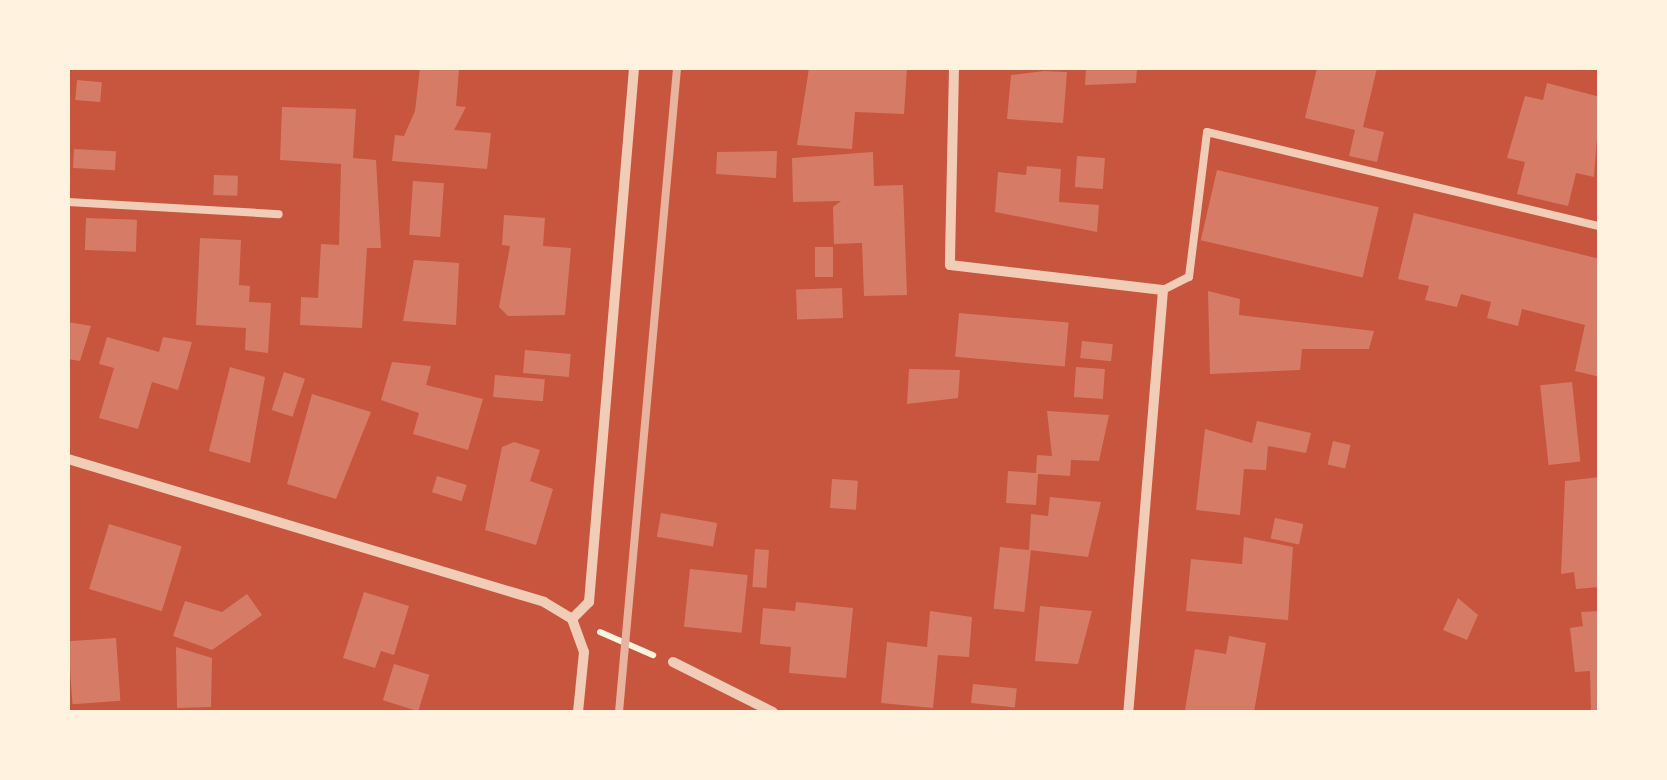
<!DOCTYPE html>
<html>
<head>
<meta charset="utf-8">
<style>
	body { margin:0 }
	#map { position:relative; width:1667px; height:780px; overflow:hidden; background:#c8553d; font-family:Lato,sans-serif }
	div>[style] { position:absolute }
	[style*='--x'] { left:calc(var(--x)*1px); top:calc(var(--y)*1px); width:calc(var(--w)*1px); rotate:calc(var(--a)*1deg) }
	.building>* { inset:0; background:#d67c66; transform-origin:0 0 }
	.path>* { height:6px; margin:-3px; padding:0 3px; transform-origin:3px; border-radius:3px; background:#fff3e0 }
	.service>* { height:8px; margin:-4px; padding:0 4px; transform-origin:4px; border-radius:4px; background:#f1ccb7 }
	.minor>* { height:10px; margin:-5px; padding:0 5px; transform-origin:5px; border-radius:5px; background:#f1ccb7 }
	.rail>* { height:8px; margin:-4px; padding:0 4px; transform-origin:4px; border-radius:4px; background:#e9b49f }
	span { translate:-50% -50%; white-space:nowrap; text-align:center; line-height:1.15; -webkit-text-stroke:8px #fff3e0; paint-order:stroke }
	.frame { position:absolute; inset:0; border:70px solid #fff3e0; pointer-events:none }
</style>
</head>
<body>
<div id="map">
	<div class="building">
		<div style="clip-path:polygon(420px 68px,459px 70px,456px 106px,466px 107px,454px 130px,491px 133px,487px 169px,392px 161px,395px 135px,404px 136px,415px 111px)"></div>
		<div style="clip-path:polygon(809px 68px,907px 68px,904px 114px,855px 112px,852px 149px,797px 145px)"></div>
		<div style="clip-path:polygon(1086px 68px,1137px 68px,1136px 83px,1085px 85px)"></div>
		<div style="clip-path:polygon(1317px 68px,1377px 68px,1363px 127px,1384px 132px,1377px 162px,1349px 156px,1355px 130px,1305px 118px)"></div>
		<div style="clip-path:polygon(1044px 71px,1067px 72px,1063px 123px,1007px 119px,1011px 75px)"></div>
		<div style="left:77px;top:80px;width:25px;height:20px;rotate:5deg"></div>
		<div style="clip-path:polygon(1547px 83px,1600px 97px,1594px 177px,1576px 173px,1568px 206px,1517px 194px,1525px 162px,1507px 158px,1525px 96px,1543px 100px)"></div>
		<div style="clip-path:polygon(282px 107px,356px 109px,353px 158px,376px 160px,381px 248px,367px 248px,362px 328px,300px 325px,301px 297px,318px 298px,321px 244px,339px 245px,341px 164px,280px 160px)"></div>
		<div style="left:74px;top:149px;width:42px;height:19px;rotate:3deg"></div>
		<div style="clip-path:polygon(777px 151px,776px 178px,716px 174px,717px 152px)"></div>
		<div style="clip-path:polygon(873px 152px,874px 186px,903px 185px,907px 295px,864px 296px,862px 243px,834px 244px,833px 207px,841px 201px,793px 202px,792px 158px)"></div>
		<div style="left:1077px;top:156px;width:28px;height:31px;rotate:4deg"></div>
		<div style="clip-path:polygon(1027px 166px,1061px 169px,1059px 202px,1099px 205px,1097px 232px,995px 212px,998px 172px,1026px 175px)"></div>
		<div style="left:1217px;top:170px;width:166px;height:72px;rotate:13deg"></div>
		<div style="left:214px;top:175px;width:24px;height:20px;rotate:2deg"></div>
		<div style="left:413px;top:181px;width:31px;height:54px;rotate:4deg"></div>
		<div style="clip-path:polygon(1414px 213px,1600px 259px,1600px 377px,1575px 371px,1585px 325px,1522px 309px,1518px 326px,1487px 318px,1491px 302px,1461px 294px,1457px 307px,1425px 300px,1429px 286px,1398px 279px)"></div>
		<div style="clip-path:polygon(504px 215px,545px 218px,543px 246px,571px 248px,565px 315px,508px 316px,499px 307px,510px 246px,502px 245px)"></div>
		<div style="left:86px;top:218px;width:51px;height:32px;rotate:2deg"></div>
		<div style="clip-path:polygon(200px 238px,241px 240px,239px 285px,250px 286px,249px 302px,271px 303px,268px 353px,245px 350px,246px 328px,196px 325px)"></div>
		<div style="left:815px;top:247px;width:18px;height:30px"></div>
		<div style="clip-path:polygon(414px 260px,459px 263px,456px 325px,403px 321px)"></div>
		<div style="left:842px;top:288px;width:30px;height:46px;rotate:88deg"></div>
		<div style="clip-path:polygon(1208px 291px,1240px 299px,1239px 315px,1374px 331px,1369px 349px,1302px 349px,1300px 370px,1210px 374px)"></div>
		<div style="left:959px;top:313px;width:110px;height:44px;rotate:5deg"></div>
		<div style="clip-path:polygon(68px 322px,91px 326px,80px 361px,68px 359px)"></div>
		<div style="clip-path:polygon(107px 337px,159px 352px,163px 337px,192px 342px,178px 390px,152px 382px,138px 429px,99px 418px,114px 368px,99px 364px)"></div>
		<div style="left:1082px;top:341px;width:31px;height:17px;rotate:6deg"></div>
		<div style="left:525px;top:350px;width:46px;height:23px;rotate:5deg"></div>
		<div style="clip-path:polygon(392px 362px,431px 366px,426px 385px,483px 399px,468px 450px,413px 434px,419px 413px,381px 400px)"></div>
		<div style="clip-path:polygon(230px 367px,265px 377px,250px 463px,209px 451px)"></div>
		<div style="left:1076px;top:367px;width:29px;height:30px;rotate:4deg"></div>
		<div style="clip-path:polygon(909px 369px,960px 370px,958px 398px,907px 404px)"></div>
		<div style="left:284px;top:372px;width:22px;height:40px;rotate:18deg"></div>
		<div style="left:495px;top:375px;width:50px;height:22px;rotate:5deg"></div>
		<div style="left:1572px;top:382px;width:80px;height:32px;rotate:84deg"></div>
		<div style="clip-path:polygon(312px 394px,371px 412px,336px 499px,287px 484px)"></div>
		<div style="clip-path:polygon(1047px 411px,1109px 415px,1099px 461px,1071px 460px,1070px 476px,1038px 474px,1036px 505px,1006px 503px,1008px 471px,1036px 473px,1037px 455px,1052px 456px)"></div>
		<div style="clip-path:polygon(1257px 421px,1311px 433px,1306px 453px,1268px 446px,1266px 470px,1244px 469px,1240px 515px,1196px 510px,1205px 429px,1252px 443px)"></div>
		<div style="left:1333px;top:441px;width:18px;height:24px;rotate:13deg"></div>
		<div style="clip-path:polygon(514px 442px,540px 450px,530px 481px,553px 489px,536px 545px,485px 530px,502px 447px)"></div>
		<div style="left:437px;top:476px;width:31px;height:17px;rotate:17deg"></div>
		<div style="clip-path:polygon(1600px 477px,1600px 587px,1576px 589px,1574px 572px,1561px 574px,1565px 481px)"></div>
		<div style="left:832px;top:479px;width:26px;height:29px;rotate:4deg"></div>
		<div style="clip-path:polygon(1050px 497px,1101px 502px,1088px 557px,1029px 550px,1031px 514px,1048px 516px)"></div>
		<div style="left:661px;top:513px;width:57px;height:24px;rotate:10deg"></div>
		<div style="left:1275px;top:518px;width:29px;height:21px;rotate:12deg"></div>
		<div style="left:109px;top:524px;width:76px;height:68px;rotate:17deg"></div>
		<div style="clip-path:polygon(1244px 537px,1293px 547px,1288px 620px,1186px 611px,1191px 559px,1242px 564px)"></div>
		<div style="left:1000px;top:547px;width:31px;height:62px;rotate:6deg"></div>
		<div style="left:755px;top:549px;width:14px;height:38px;rotate:4deg"></div>
		<div style="left:690px;top:569px;width:58px;height:58px;rotate:6deg"></div>
		<div style="clip-path:polygon(364px 592px,409px 606px,394px 655px,381px 651px,375px 668px,343px 658px)"></div>
		<div style="clip-path:polygon(247px 594px,262px 615px,212px 650px,173px 636px,185px 601px,222px 612px)"></div>
		<div style="clip-path:polygon(1458px 598px,1478px 615px,1467px 640px,1443px 630px)"></div>
		<div style="clip-path:polygon(796px 602px,853px 608px,846px 678px,789px 673px,791px 647px,760px 644px,763px 608px,795px 611px)"></div>
		<div style="clip-path:polygon(1040px 606px,1092px 611px,1078px 664px,1035px 661px)"></div>
		<div style="clip-path:polygon(930px 611px,972px 617px,969px 657px,938px 655px,933px 708px,881px 703px,887px 642px,927px 647px)"></div>
		<div style="clip-path:polygon(1600px 611px,1600px 712px,1591px 712px,1590px 671px,1575px 672px,1570px 628px,1583px 626px,1581px 612px)"></div>
		<div style="clip-path:polygon(1229px 636px,1266px 643px,1254px 712px,1185px 710px,1195px 649px,1226px 654px)"></div>
		<div style="left:116px;top:638px;width:63px;height:48px;rotate:86deg"></div>
		<div style="clip-path:polygon(176px 647px,212px 658px,211px 707px,177px 708px)"></div>
		<div style="left:394px;top:664px;width:37px;height:38px;rotate:17deg"></div>
		<div style="left:973px;top:684px;width:44px;height:19px;rotate:6deg"></div>
	</div>
	<div class="path">
		<div style="--x:600;--y:632;--w:58;--a:23.5"></div>
	</div>
	<div class="service">
		<div style="--x:68;--y:202;--w:211;--a:3.3"></div>
		<div style="--x:1163;--y:290;--w:29;--a:-27"></div>
		<div style="--x:1189;--y:277;--w:146;--a:-82.9"></div>
		<div style="--x:1207;--y:132;--w:404;--a:13.5"></div>
	</div>
	<div class="minor">
		<div style="--x:954;--y:68;--w:197;--a:91.2"></div>
		<div style="--x:950;--y:265;--w:214;--a:6.7"></div>
		<div style="--x:1163;--y:290;--w:423;--a:94.7"></div>
		<div style="--x:68;--y:459;--w:497;--a:16.7"></div>
		<div style="--x:544;--y:602;--w:33;--a:31"></div>
		<div style="--x:572;--y:619;--w:24;--a:-45"></div>
		<div style="--x:589;--y:602;--w:536;--a:-85.18"></div>
		<div style="--x:572;--y:619;--w:35;--a:70"></div>
		<div style="--x:584;--y:652;--w:60;--a:95.7"></div>
		<div style="--x:673;--y:662;--w:112;--a:26.6"></div>
	</div>
	<div class="rail">
		<div style="--x:619;--y:712;--w:647;--a:-84.85"></div>
	</div>
	<div class="frame"></div>
</div>
</body>
</html>
